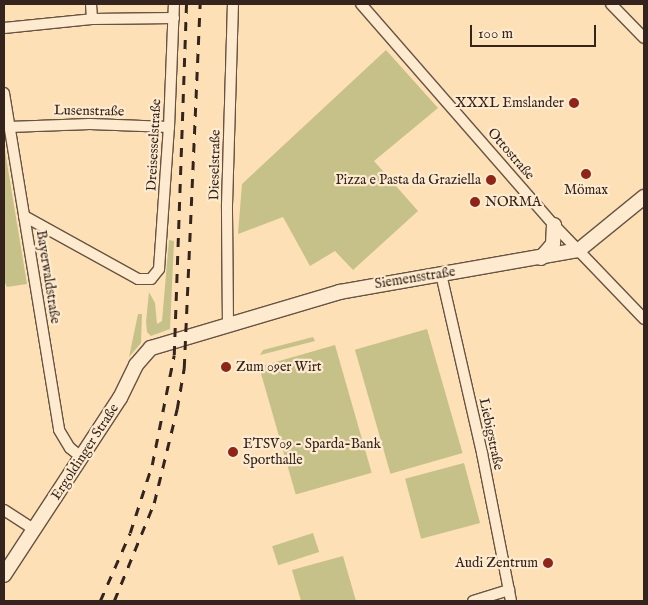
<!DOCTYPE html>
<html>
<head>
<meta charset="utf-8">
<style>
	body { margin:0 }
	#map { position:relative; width:648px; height:605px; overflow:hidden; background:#fde0b5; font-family:"IM FELL English",serif }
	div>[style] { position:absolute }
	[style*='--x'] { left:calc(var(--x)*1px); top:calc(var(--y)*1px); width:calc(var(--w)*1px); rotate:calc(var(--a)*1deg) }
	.green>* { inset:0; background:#c5c189; transform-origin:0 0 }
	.roads { filter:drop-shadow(1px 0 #665343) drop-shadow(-1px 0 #665343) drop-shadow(0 1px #665343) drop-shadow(0 -1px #665343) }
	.street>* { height:10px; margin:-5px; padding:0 5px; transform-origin:5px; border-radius:5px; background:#feebcf }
	.secondary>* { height:14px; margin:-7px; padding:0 7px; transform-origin:7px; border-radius:7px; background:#feebcf }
	.rail>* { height:2.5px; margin-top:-1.25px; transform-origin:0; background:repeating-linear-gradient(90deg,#34241d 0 9px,transparent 0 18px) }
	.dots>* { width:14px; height:14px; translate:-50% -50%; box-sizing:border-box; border:2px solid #feebcf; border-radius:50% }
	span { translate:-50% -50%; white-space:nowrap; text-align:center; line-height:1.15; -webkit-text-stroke:4.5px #feebcf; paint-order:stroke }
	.poi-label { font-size:14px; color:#34241d }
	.right { translate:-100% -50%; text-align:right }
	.left { translate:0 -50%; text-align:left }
	.street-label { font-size:14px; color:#34241d }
	.frame { position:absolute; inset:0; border:5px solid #34241d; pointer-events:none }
	.scale { position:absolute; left:470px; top:25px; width:126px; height:22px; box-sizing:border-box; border:2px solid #34241d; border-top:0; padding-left:6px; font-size:15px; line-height:18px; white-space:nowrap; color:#34241d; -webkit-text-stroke:4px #feebcf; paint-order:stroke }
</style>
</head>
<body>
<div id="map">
	<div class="green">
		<div style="clip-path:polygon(386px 50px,438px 108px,374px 161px,418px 211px,353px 270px,335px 251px,310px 266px,283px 217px,238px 234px,242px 184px)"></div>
		<div style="clip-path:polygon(4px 145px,27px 284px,7px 287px,4px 281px)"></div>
		<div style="clip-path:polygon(169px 240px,174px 241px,170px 329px,151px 336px,147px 332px,146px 322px,149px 292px,155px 303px,157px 324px,162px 321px)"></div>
		<div style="clip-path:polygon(138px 314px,142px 314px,141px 343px,129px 357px)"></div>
		<div style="left:427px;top:329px;width:129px;height:75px;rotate:74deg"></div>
		<div style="clip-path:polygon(313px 337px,315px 341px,260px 355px,263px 350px)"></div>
		<div style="left:335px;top:345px;width:133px;height:79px;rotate:74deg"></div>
		<div style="left:464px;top:463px;width:62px;height:61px;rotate:75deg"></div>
		<div style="left:313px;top:533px;width:20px;height:43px;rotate:72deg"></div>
		<div style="clip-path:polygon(343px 556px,356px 601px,301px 601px,292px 570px)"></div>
	</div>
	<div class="roads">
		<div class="street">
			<div style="--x:91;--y:4;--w:15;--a:86"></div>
			<div style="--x:361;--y:4;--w:293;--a:48.9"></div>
			<div style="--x:554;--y:225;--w:130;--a:46.2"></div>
			<div style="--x:611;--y:4;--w:47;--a:45.9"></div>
			<div style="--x:4;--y:28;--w:88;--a:-5.8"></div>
			<div style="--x:92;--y:19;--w:82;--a:-0.7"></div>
			<div style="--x:4;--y:93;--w:341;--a:80.7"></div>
			<div style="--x:59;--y:430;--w:21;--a:59"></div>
			<div style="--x:70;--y:448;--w:14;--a:39"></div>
			<div style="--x:9;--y:127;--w:81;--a:-2.1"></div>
			<div style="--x:90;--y:124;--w:79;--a:2.2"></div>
			<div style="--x:24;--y:216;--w:130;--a:28.9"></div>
			<div style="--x:138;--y:279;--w:13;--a:0"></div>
			<div style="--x:151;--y:279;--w:13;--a:-51"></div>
			<div style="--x:159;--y:269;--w:142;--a:-86"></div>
			<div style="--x:169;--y:127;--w:123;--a:-87.7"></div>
			<div style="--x:441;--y:274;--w:184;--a:77.1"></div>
			<div style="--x:482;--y:453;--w:151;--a:78.9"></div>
			<div style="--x:228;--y:326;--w:121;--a:-90.5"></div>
			<div style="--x:227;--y:205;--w:201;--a:-88.3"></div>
			<div style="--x:4;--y:510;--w:35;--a:33"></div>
			<div style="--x:473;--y:601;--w:38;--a:-17"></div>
		</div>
		<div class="secondary">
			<div style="--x:541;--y:258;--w:18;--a:-49"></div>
			<div style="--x:553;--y:244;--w:19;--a:-87"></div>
			<div style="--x:4;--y:575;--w:212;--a:-56.8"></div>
			<div style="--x:120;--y:398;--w:37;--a:-64"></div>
			<div style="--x:136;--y:365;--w:23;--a:-49"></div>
			<div style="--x:151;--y:348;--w:197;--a:-16.5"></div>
			<div style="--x:340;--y:292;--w:243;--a:-10"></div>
			<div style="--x:579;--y:250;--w:84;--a:-39.2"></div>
		</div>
	</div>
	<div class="rail">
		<div style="--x:100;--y:601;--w:74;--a:-66.2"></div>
		<div style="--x:130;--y:533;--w:71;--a:-72.1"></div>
		<div style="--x:152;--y:465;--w:112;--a:-78.7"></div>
		<div style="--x:174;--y:355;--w:351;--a:-88"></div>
		<div style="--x:114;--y:601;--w:106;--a:-67.8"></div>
		<div style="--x:154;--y:503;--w:97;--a:-76.3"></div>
		<div style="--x:177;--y:409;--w:42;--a:-80.3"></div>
		<div style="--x:184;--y:368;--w:364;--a:-87.5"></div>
	</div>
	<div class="dots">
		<div style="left:574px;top:103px;background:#8f2418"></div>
		<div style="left:586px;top:174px;background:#8f2418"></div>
		<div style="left:491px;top:180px;background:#8f2418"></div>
		<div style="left:475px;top:202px;background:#8f2418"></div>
		<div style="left:226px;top:367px;background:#8f2418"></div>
		<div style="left:233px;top:452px;background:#8f2418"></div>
		<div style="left:548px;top:563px;background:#8f2418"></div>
	</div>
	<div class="poi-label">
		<span class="right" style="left:564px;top:103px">XXXL Emslander</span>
		<span class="right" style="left:481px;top:180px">Pizza e Pasta da Graziella</span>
		<span style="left:586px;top:190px">Mömax</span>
		<span class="left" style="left:485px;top:202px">NORMA</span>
		<span class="left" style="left:236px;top:367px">Zum 09er Wirt</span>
		<span class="left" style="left:243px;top:452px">ETSV09 - Sparda-Bank<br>Sporthalle</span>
		<span class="right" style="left:538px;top:563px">Audi Zentrum</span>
	</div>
	<div class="street-label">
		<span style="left:89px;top:111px;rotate:1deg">Lusenstraße</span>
		<span style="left:154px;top:145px;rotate:-87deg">Dreisesselstraße</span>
		<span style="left:511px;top:154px;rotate:49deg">Ottostraße</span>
		<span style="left:215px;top:165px;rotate:-89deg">Dieselstraße</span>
		<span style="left:48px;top:277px;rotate:81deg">Bayerwaldstraße</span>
		<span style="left:415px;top:278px;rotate:-9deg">Siemensstraße</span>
		<span style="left:491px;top:434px;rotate:78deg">Liebigstraße</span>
		<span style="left:85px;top:452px;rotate:-57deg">Ergoldinger Straße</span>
	</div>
	<div class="frame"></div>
	<div class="scale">100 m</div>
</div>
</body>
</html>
